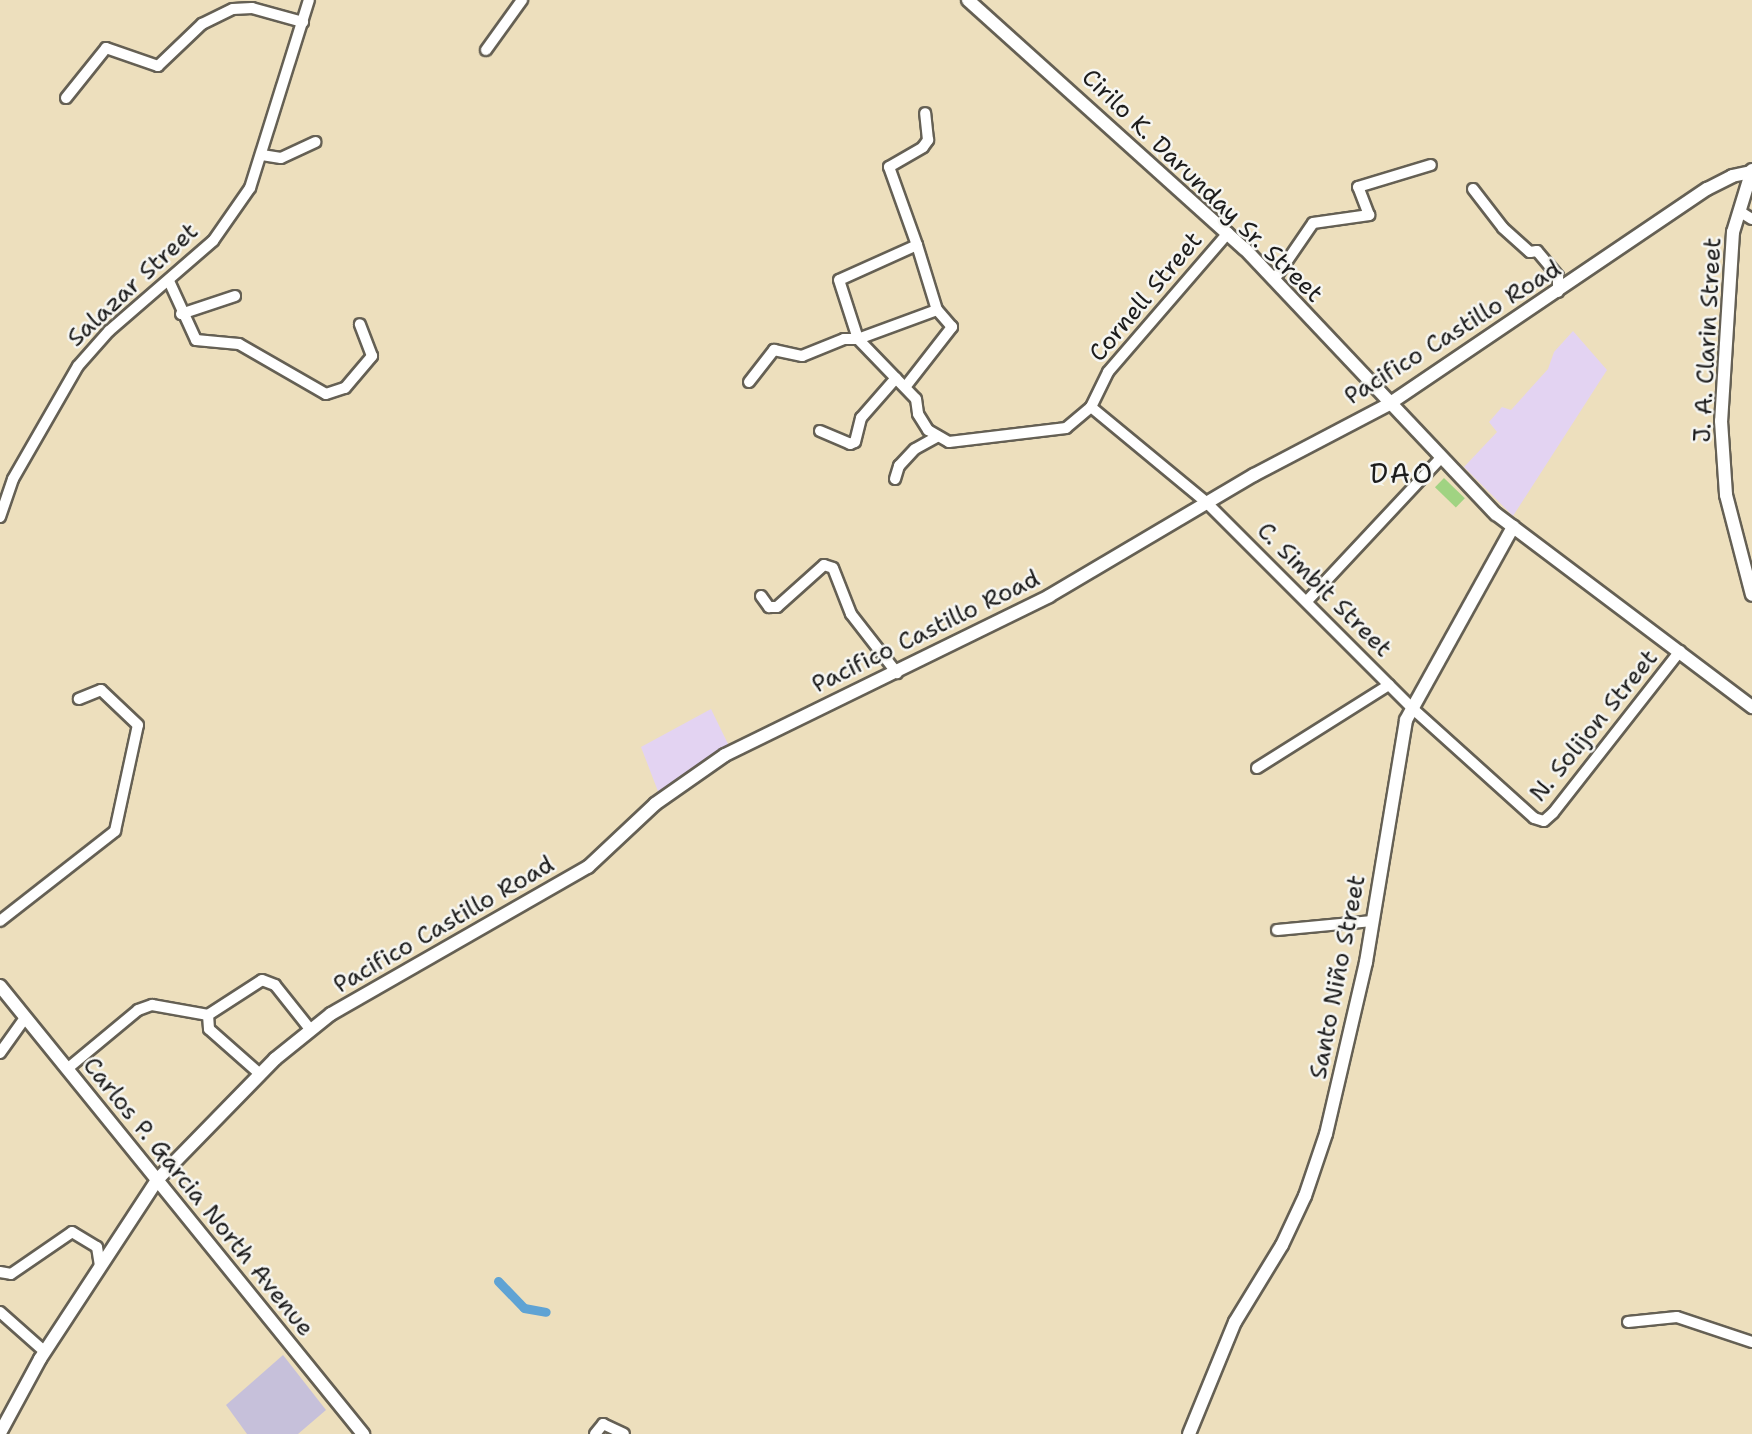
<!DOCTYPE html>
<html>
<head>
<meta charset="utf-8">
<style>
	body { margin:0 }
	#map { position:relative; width:1752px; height:1434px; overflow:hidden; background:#eddfbd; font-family:"Shantell Sans",sans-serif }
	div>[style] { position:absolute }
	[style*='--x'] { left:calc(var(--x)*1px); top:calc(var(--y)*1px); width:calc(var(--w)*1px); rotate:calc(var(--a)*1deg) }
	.built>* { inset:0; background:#e3d3f2 }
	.industrial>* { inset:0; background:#c6c0da }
	.green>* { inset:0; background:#a0d382; transform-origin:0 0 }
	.canal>* { height:9px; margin:-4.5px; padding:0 4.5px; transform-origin:4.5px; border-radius:4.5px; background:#5fa3d4 }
	.roads { filter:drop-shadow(2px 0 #656054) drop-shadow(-2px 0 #656054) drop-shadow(0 2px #656054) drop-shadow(0 -2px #656054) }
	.minor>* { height:10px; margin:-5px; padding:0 5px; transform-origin:5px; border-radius:5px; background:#fff }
	.major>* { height:12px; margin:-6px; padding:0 6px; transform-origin:6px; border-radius:6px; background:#fff }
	span { translate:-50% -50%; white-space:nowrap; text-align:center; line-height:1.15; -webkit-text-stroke:5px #f6f6f2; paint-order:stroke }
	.street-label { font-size:24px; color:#1c1c1c }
	.quarter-label { font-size:28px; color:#1c1c1c; letter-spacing:2px }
</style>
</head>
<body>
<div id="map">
	<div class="built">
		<div style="clip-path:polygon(1573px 331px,1607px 370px,1513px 516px,1464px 467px,1497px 432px,1489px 422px,1502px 407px,1511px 410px,1548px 369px,1554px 352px)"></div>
		<div style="clip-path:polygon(711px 709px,729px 746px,659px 794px,641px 747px)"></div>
	</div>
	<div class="industrial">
		<div style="clip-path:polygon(283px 1355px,326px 1410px,298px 1434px,247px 1434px,226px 1405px)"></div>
	</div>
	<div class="green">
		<div style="left:1444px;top:478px;width:29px;height:13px;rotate:44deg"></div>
	</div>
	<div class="canal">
		<div style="--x:498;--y:1281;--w:37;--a:46"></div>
		<div style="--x:524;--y:1308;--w:22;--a:10"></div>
	</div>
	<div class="roads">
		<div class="minor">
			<div style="--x:486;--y:50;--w:62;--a:-54.2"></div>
			<div style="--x:66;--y:98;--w:64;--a:-51.3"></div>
			<div style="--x:106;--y:48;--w:55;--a:19.1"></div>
			<div style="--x:158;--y:66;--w:61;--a:-43.7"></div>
			<div style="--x:202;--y:24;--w:34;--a:-26"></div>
			<div style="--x:233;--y:9;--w:19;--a:-3"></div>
			<div style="--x:252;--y:8;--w:53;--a:15.4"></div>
			<div style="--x:262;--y:155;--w:19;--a:9"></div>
			<div style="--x:281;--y:158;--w:38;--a:-25"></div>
			<div style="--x:1473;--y:189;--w:49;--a:52.4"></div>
			<div style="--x:1503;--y:228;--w:36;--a:42"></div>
			<div style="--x:1530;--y:252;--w:7;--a:-8"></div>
			<div style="--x:1537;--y:251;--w:33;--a:50"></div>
			<div style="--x:1558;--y:276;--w:16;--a:90"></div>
			<div style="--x:1739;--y:211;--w:15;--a:32"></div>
			<div style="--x:917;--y:245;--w:85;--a:155.8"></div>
			<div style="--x:839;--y:280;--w:62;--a:72.1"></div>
			<div style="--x:858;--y:339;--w:84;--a:-20.2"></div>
			<div style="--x:937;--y:310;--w:68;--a:-107.1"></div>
			<div style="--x:917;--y:245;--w:83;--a:-109.7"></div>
			<div style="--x:889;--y:167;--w:39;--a:-30"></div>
			<div style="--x:923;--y:147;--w:9;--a:-54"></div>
			<div style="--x:928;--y:140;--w:27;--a:-96"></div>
			<div style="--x:1274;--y:280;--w:69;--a:-55.6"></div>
			<div style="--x:1313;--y:223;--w:57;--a:-8.1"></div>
			<div style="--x:1369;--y:215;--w:30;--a:-111"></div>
			<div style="--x:1358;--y:187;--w:76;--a:-16.8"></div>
			<div style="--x:169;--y:281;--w:65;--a:65.4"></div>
			<div style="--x:196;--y:340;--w:43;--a:5.3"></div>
			<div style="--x:239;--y:344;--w:100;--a:29.9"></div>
			<div style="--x:326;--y:394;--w:20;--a:-18"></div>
			<div style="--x:345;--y:388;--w:42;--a:-49.8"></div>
			<div style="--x:372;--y:356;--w:34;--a:-111"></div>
			<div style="--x:181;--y:314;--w:57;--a:-18.4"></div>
			<div style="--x:749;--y:382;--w:41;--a:-52"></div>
			<div style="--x:774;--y:350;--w:29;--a:12"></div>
			<div style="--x:802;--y:356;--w:45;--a:-22"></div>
			<div style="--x:844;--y:339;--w:14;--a:0"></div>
			<div style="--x:858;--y:339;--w:83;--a:46"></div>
			<div style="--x:916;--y:399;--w:15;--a:82"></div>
			<div style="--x:918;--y:414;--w:19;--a:58"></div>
			<div style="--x:928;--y:430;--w:24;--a:30"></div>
			<div style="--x:949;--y:442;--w:118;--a:-6.8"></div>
			<div style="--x:1066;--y:428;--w:33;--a:-40"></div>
			<div style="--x:1091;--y:407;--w:39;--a:-64"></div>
			<div style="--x:1108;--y:372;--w:184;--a:-49.2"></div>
			<div style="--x:906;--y:386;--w:75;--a:-52.1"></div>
			<div style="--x:952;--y:327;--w:23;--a:-131"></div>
			<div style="--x:1091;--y:407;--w:149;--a:39.6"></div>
			<div style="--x:1206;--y:502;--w:291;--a:45"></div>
			<div style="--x:1412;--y:708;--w:164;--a:42"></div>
			<div style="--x:1534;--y:818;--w:10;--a:17"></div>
			<div style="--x:1544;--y:821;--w:12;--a:-42"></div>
			<div style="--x:1553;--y:813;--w:206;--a:-51.9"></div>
			<div style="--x:820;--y:431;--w:33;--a:23"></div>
			<div style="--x:850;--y:444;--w:5;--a:-22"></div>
			<div style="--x:855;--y:442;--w:25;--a:-76"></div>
			<div style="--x:861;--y:418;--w:53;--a:-48.8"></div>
			<div style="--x:895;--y:479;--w:14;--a:-73"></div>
			<div style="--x:899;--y:466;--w:23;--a:-47"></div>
			<div style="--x:915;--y:449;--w:26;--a:-29"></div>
			<div style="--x:0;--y:517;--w:40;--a:-71.1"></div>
			<div style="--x:13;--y:479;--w:130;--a:-60.1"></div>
			<div style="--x:78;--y:366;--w:47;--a:-48.5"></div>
			<div style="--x:109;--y:331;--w:138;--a:-40.9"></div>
			<div style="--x:213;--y:241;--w:65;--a:-55.1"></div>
			<div style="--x:250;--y:188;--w:197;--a:-72.6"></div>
			<div style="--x:761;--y:596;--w:14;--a:54"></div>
			<div style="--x:769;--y:607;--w:8;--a:0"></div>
			<div style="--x:777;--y:607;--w:63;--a:-41.8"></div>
			<div style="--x:824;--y:565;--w:9;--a:18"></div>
			<div style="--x:833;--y:568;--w:49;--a:68.6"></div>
			<div style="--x:851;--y:614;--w:75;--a:52.1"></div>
			<div style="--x:1307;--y:601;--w:196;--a:-46.9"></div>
			<div style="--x:1257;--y:768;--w:156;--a:-32.2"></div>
			<div style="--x:0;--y:921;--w:146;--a:-38"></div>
			<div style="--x:115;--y:831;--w:108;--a:-77.8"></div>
			<div style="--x:138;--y:725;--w:51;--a:-136.6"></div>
			<div style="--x:101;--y:690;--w:24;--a:158"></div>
			<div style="--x:1277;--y:930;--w:96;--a:-5.4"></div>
			<div style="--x:0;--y:1053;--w:43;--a:-54.5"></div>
			<div style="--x:67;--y:1069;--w:92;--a:-39.7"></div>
			<div style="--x:138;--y:1010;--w:15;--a:-20"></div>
			<div style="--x:152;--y:1005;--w:57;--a:10.1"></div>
			<div style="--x:260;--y:1074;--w:68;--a:-138.6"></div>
			<div style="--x:209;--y:1029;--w:14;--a:-94"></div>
			<div style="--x:208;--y:1015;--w:64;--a:-32.9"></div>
			<div style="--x:262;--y:980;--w:14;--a:21"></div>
			<div style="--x:275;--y:985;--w:56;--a:51.5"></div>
			<div style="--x:0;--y:1272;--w:11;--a:10"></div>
			<div style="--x:11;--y:1274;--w:74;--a:-34.5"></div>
			<div style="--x:72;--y:1232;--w:29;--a:31"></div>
			<div style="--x:97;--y:1247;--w:19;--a:81"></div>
			<div style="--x:0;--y:1312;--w:60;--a:41.6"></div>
			<div style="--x:1628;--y:1322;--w:49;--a:-5.8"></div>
			<div style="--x:1677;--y:1317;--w:79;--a:18.4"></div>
			<div style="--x:595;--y:1434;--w:13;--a:-51"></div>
			<div style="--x:603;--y:1424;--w:23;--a:25"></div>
		</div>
		<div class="major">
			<div style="--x:968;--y:0;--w:372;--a:42"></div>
			<div style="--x:1245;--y:249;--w:365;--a:46.6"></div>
			<div style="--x:1496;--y:514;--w:321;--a:37"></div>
			<div style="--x:1752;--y:170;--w:65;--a:107"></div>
			<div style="--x:1733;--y:232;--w:189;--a:93.6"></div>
			<div style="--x:1721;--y:421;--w:74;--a:86.1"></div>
			<div style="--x:1726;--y:495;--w:103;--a:75.4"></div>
			<div style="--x:0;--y:986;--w:577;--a:50.98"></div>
			<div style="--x:0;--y:1433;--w:84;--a:-61.6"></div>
			<div style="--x:40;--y:1359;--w:215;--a:-56.8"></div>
			<div style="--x:158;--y:1179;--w:168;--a:-45.7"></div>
			<div style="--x:275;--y:1059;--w:72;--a:-38.8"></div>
			<div style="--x:331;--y:1014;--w:296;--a:-29.8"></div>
			<div style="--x:588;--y:867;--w:92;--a:-43.2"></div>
			<div style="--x:655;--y:804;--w:85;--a:-35"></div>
			<div style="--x:725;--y:755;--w:361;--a:-26.1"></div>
			<div style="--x:1049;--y:596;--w:238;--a:-30.6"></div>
			<div style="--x:1254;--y:475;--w:153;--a:-27.7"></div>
			<div style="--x:1389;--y:404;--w:384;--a:-34.1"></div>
			<div style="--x:1707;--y:189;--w:28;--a:-27"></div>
			<div style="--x:1732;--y:176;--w:19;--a:-12"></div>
			<div style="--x:1189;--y:1434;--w:121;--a:-67.7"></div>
			<div style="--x:1235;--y:1322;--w:90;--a:-58.6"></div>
			<div style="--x:1282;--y:1245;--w:54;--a:-64.9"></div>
			<div style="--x:1305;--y:1196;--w:65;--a:-71.3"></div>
			<div style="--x:1326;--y:1134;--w:177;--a:-76.9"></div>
			<div style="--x:1366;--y:962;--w:245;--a:-80.6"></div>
			<div style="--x:1406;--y:720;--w:221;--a:-61"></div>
		</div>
	</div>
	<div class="street-label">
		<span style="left:1202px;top:186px;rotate:44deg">Cirilo K. Darunday Sr. Street</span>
		<span style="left:133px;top:285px;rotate:-43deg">Salazar Street</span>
		<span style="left:1146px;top:297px;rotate:-50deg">Cornell Street</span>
		<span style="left:1453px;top:333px;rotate:-32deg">Pacifico Castillo Road</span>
		<span style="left:1708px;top:340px;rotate:-87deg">J. A. Clarin Street</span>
		<span style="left:1324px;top:590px;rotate:45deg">C. Simbit Street</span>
		<span style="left:926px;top:632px;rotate:-26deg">Pacifico Castillo Road</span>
		<span style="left:1594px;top:726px;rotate:-51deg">N. Solijon Street</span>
		<span style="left:444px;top:925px;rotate:-30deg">Pacifico Castillo Road</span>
		<span style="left:1338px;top:977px;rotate:-79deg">Santo Niño Street</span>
		<span style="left:198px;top:1197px;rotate:51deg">Carlos P. Garcia North Avenue</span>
	</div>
	<div class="quarter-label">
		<span style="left:1402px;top:473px">DAO</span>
	</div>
</div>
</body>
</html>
